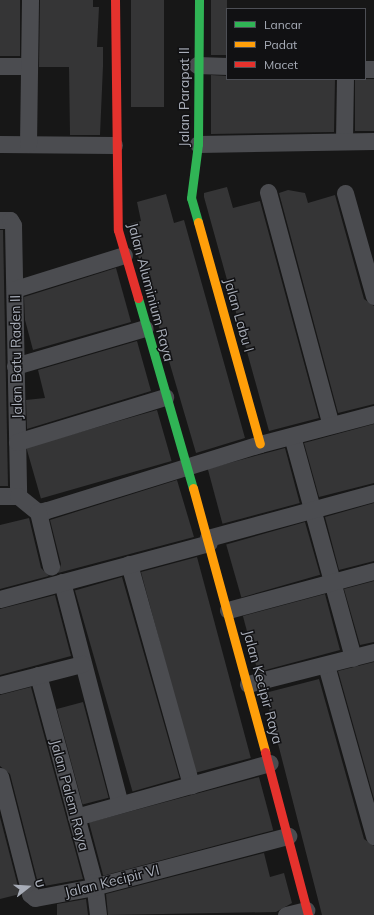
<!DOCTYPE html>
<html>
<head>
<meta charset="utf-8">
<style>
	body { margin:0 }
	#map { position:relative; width:374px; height:915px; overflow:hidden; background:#171717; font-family:Mulish,sans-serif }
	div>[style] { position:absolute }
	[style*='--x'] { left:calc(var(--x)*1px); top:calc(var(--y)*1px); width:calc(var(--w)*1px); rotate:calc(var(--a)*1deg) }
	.building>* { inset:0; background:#353536; transform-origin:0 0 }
	.street>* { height:17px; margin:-8.5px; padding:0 8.5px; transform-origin:8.5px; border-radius:8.5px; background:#4b4c50 }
	.fast>* { height:9px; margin:-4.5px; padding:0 4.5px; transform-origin:4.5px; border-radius:4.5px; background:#30b455 }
	.slow>* { height:9px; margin:-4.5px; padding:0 4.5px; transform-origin:4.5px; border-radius:4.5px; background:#ff9f0a }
	.jam>* { height:9px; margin:-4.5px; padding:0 4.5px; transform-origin:4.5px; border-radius:4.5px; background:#e5322d }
	span { translate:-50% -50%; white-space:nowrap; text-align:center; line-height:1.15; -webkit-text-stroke:3px #111113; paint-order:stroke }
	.street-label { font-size:14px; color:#a8adb8 }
	.legend { position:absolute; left:226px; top:8px; width:140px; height:72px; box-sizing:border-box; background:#111113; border:1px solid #4d4f55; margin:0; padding:5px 7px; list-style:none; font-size:12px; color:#a8adb8 }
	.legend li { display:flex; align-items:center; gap:8px; height:20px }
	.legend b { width:20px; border:1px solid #4d4f55 }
	.north { position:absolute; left:8px; top:867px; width:40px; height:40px; -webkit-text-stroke:3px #111113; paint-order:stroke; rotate:73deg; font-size:11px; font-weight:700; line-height:16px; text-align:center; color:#a8adb8 }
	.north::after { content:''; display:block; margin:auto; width:14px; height:18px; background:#a8adb8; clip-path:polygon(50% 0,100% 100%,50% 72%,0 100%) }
</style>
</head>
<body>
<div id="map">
	<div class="building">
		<div style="left:0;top:0;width:20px;height:56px"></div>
		<div style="clip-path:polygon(40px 0,93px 0,93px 7px,99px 7px,97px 47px,103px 47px,103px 66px,100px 135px,70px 135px,69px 67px,39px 67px)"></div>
		<div style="left:131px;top:0;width:33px;height:107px"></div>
		<div style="left:211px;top:0;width:16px;height:55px"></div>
		<div style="clip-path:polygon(211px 75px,227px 76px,227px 79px,335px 79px,334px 132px,211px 134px)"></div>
		<div style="left:355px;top:79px;width:19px;height:52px"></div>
		<div style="clip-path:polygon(227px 187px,233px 208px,260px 201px,319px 418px,269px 431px,204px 197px,204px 193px)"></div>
		<div style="clip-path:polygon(288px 190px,305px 193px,308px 203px,335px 195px,364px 299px,374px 306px,374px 404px,338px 413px,279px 193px)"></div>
		<div style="clip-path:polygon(166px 194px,174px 223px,184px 220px,245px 438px,196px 453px,130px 228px,130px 224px,141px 221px,137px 202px)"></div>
		<div style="clip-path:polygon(0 230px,3px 230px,8px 486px,0 486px)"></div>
		<div style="clip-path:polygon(116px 268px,131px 322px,33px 350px,25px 320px,24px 297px)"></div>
		<div style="clip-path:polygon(137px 341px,151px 391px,27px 429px,26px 400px,45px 398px,38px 370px)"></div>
		<div style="left:157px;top:410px;width:53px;height:136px;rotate:74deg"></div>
		<div style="clip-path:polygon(374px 424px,374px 483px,319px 497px,304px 443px)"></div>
		<div style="left:285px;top:448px;width:57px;height:80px;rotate:75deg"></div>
		<div style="clip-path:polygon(177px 480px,194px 537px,58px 573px,61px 564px,50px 520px)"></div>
		<div style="clip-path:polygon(374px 503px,374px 561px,339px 570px,325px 517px)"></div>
		<div style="clip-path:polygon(29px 518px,41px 568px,49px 576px,0 589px,0 525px)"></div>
		<div style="left:305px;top:522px;width:55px;height:82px;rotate:74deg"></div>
		<div style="left:197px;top:557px;width:208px;height:58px;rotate:75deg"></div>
		<div style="left:122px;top:577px;width:209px;height:49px;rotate:74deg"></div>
		<div style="clip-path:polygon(374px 581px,374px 642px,360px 645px,344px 589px)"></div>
		<div style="left:325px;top:594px;width:58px;height:85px;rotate:75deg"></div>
		<div style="clip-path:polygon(55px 595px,71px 656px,0 675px,0 609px)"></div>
		<div style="clip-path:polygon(374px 662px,374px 799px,338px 671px)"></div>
		<div style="clip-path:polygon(319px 679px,364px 839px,374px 846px,374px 915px,322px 915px,265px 693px)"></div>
		<div style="clip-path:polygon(31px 687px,83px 879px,39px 887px,10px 774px,0 766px,0 695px)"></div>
		<div style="left:83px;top:702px;width:99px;height:27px;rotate:75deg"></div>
		<div style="left:259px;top:777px;width:55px;height:176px;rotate:75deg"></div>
		<div style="clip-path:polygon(0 817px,20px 894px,0 899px)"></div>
		<div style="clip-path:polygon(264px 853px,270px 877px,284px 873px,292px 903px,276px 912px,108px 915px,106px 894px)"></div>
		<div style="clip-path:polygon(86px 899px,88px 915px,57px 915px,57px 904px)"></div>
	</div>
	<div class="street">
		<div style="--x:197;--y:65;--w:30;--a:2"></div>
		<div style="--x:0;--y:66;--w:29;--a:0"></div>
		<div style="--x:365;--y:69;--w:9;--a:0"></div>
		<div style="--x:344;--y:141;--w:62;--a:-89.1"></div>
		<div style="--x:0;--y:144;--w:114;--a:0.5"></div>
		<div style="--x:28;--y:144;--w:144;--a:-89.2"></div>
		<div style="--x:198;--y:144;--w:176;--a:-1"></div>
		<div style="--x:268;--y:192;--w:241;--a:74.9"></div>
		<div style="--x:345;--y:193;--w:107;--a:74.3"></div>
		<div style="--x:0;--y:220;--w:10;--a:0"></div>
		<div style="--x:10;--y:220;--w:6;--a:59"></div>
		<div style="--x:13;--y:225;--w:271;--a:88.9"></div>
		<div style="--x:15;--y:289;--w:114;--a:-17.3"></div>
		<div style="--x:15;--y:366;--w:135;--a:-16.3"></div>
		<div style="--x:292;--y:436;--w:230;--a:74.6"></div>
		<div style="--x:17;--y:442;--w:155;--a:-16.9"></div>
		<div style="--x:0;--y:496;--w:18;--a:0"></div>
		<div style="--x:18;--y:496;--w:26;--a:39"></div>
		<div style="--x:38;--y:512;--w:9;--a:-13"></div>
		<div style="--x:47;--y:510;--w:223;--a:-17.2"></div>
		<div style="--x:260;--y:444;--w:118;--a:-14.7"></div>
		<div style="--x:38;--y:512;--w:56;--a:76.5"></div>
		<div style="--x:208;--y:538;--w:172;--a:-15.2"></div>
		<div style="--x:129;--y:564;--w:230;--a:74.3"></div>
		<div style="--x:62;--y:582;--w:229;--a:75.4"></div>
		<div style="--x:0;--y:599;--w:216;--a:-15"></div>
		<div style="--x:228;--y:610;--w:151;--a:-15"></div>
		<div style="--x:326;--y:665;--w:178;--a:74.3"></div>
		<div style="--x:38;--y:675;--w:214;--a:74.9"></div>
		<div style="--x:94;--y:882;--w:33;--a:83"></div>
		<div style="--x:248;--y:684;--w:130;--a:-14.3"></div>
		<div style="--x:0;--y:685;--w:85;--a:-14.4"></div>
		<div style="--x:0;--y:776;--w:122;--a:75.7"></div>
		<div style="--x:30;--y:894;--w:6;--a:39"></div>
		<div style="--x:35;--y:898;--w:59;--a:-10.7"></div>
		<div style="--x:93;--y:887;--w:202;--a:-14.7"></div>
		<div style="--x:76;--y:817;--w:201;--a:-15.6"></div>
		<div style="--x:286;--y:915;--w:21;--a:-14"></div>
	</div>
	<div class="fast">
		<div style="--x:198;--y:222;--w:25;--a:-106"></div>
		<div style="--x:191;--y:198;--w:54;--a:-82.6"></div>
		<div style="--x:198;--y:144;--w:144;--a:-89.6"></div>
		<div style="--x:138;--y:298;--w:198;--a:73.9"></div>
	</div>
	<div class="slow">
		<div style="--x:198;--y:222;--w:230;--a:74.4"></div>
		<div style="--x:193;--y:488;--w:274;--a:74.7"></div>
	</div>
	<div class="jam">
		<div style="--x:115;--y:0;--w:230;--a:89.3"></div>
		<div style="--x:118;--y:230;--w:71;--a:73.6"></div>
		<div style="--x:265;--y:752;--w:169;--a:75.2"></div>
	</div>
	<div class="street-label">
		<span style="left:184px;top:97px;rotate:-90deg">Jalan Parapat II</span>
		<span style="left:151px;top:292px;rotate:75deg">Jalan Aluminium Raya</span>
		<span style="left:239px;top:315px;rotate:74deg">Jalan Labu I</span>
		<span style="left:16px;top:357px;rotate:-91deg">Jalan Batu Raden II</span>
		<span style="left:263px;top:687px;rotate:75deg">Jalan Kecipir Raya</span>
		<span style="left:70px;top:795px;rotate:75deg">Jalan Palem Raya</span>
		<span style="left:112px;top:881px;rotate:-14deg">Jalan Kecipir VI</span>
	</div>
	<ul class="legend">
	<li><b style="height:5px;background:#30b455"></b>Lancar</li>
	<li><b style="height:5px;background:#ff9f0a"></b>Padat</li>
	<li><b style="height:5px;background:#e5322d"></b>Macet</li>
	</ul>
	<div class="north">U</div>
</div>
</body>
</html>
